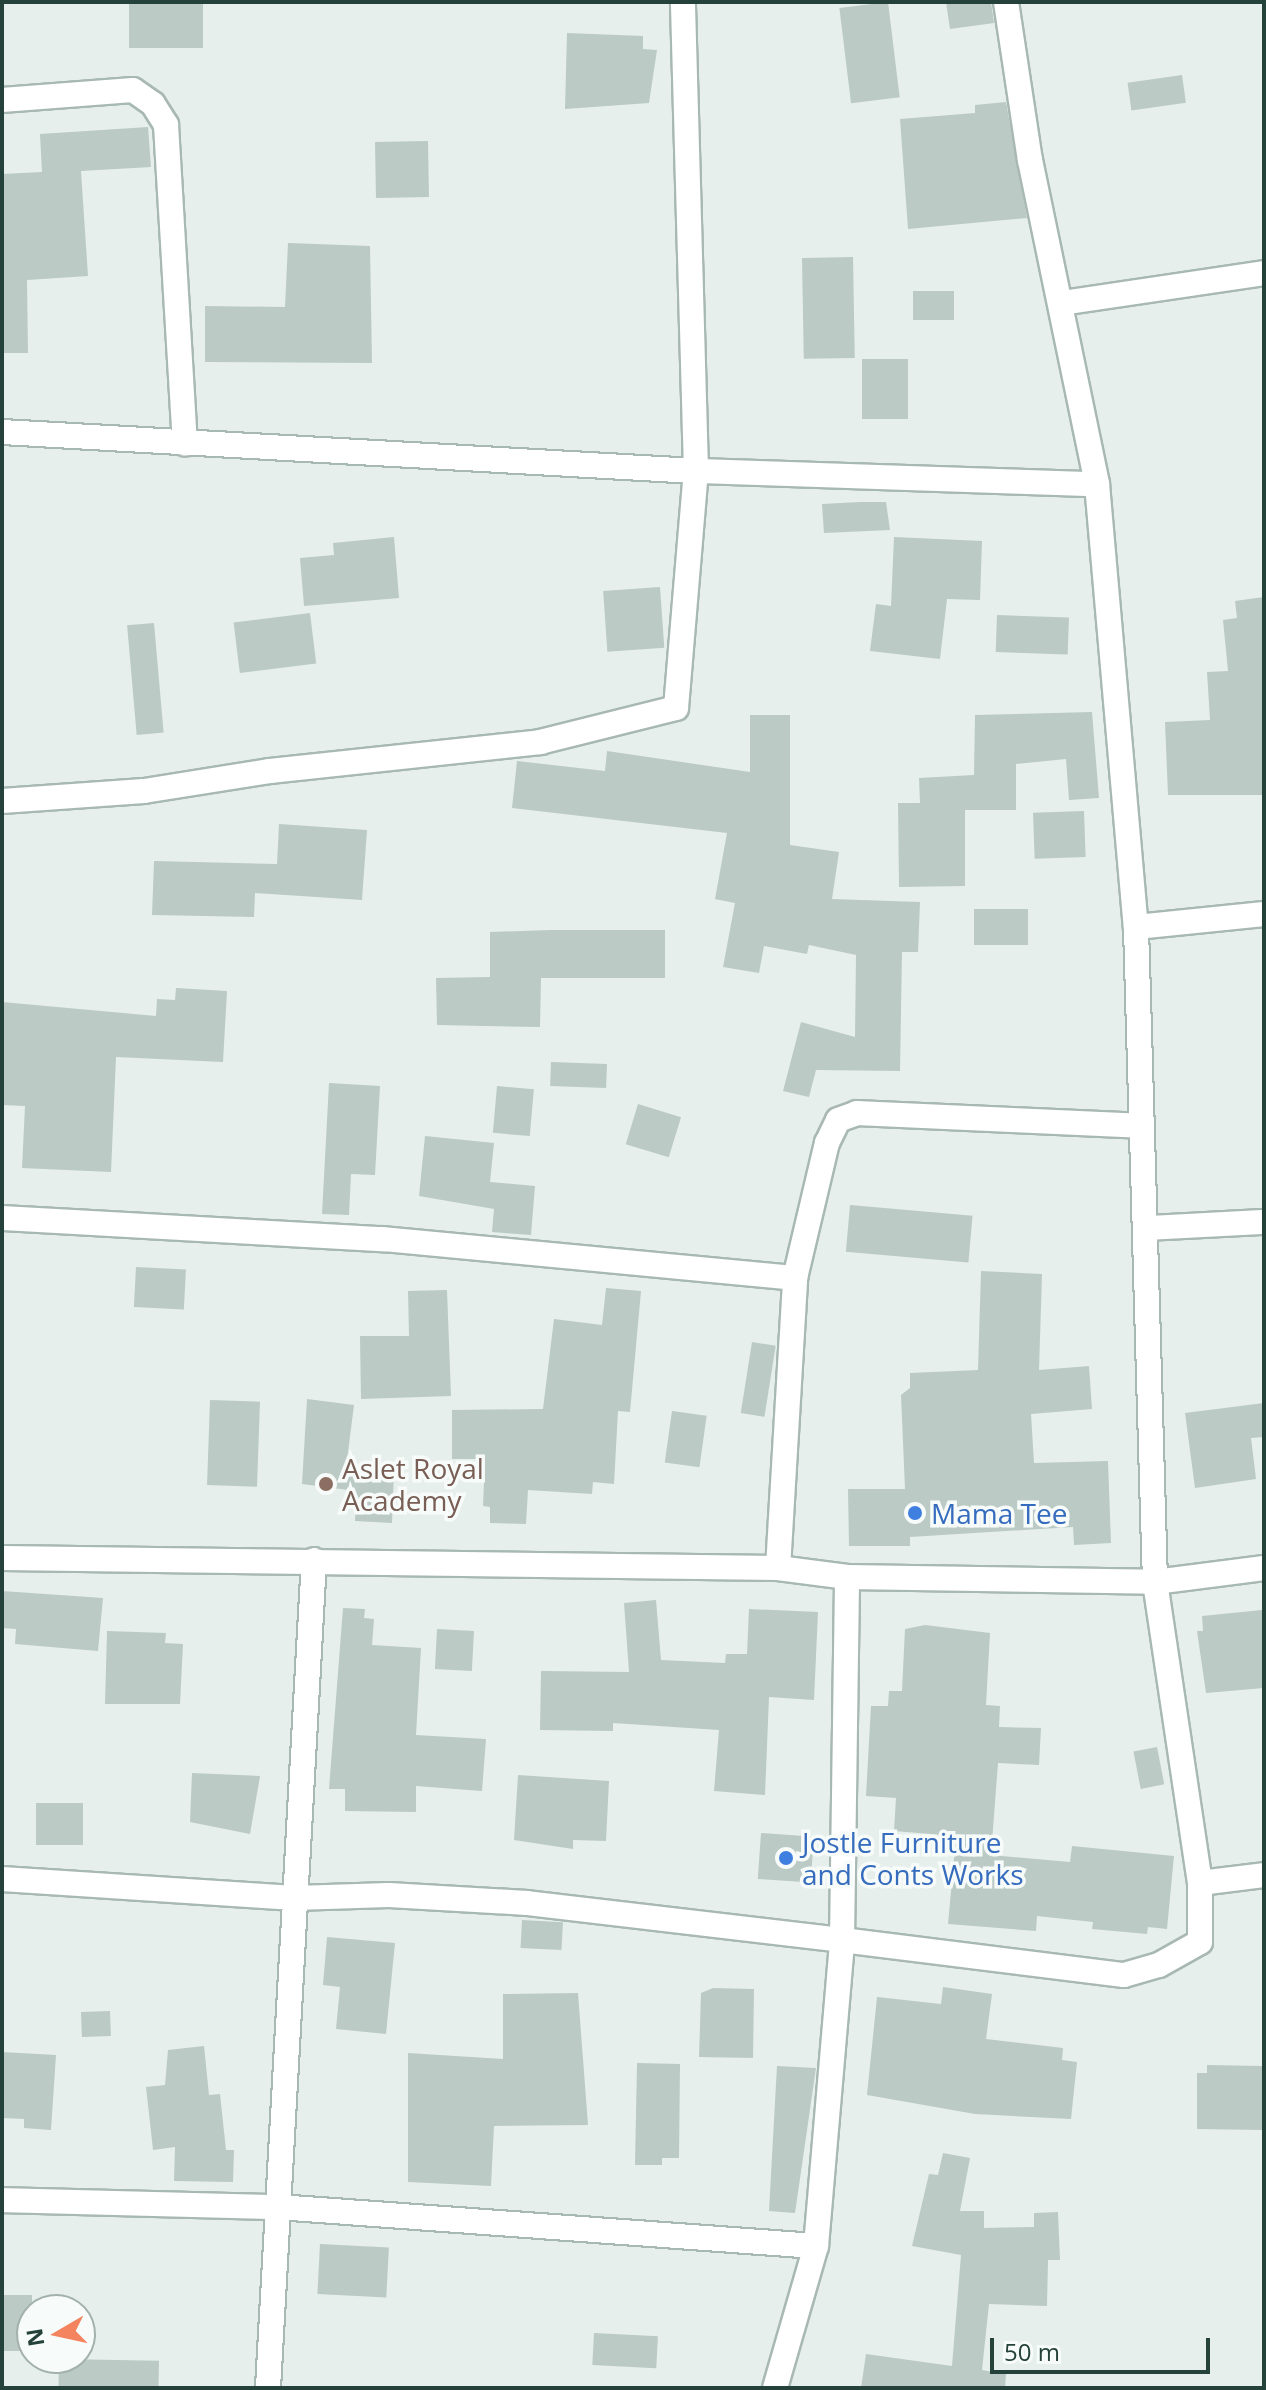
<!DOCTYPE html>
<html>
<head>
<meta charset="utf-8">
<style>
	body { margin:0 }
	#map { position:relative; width:1266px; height:2390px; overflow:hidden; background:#e6efeb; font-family:"Open Sans",sans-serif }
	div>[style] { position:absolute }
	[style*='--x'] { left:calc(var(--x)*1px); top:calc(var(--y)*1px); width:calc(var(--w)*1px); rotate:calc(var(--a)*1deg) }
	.building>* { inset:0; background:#bbcac4; transform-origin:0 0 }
	.roads { filter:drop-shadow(2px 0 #a8b8b2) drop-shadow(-2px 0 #a8b8b2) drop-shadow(0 2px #a8b8b2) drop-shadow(0 -2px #a8b8b2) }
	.street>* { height:24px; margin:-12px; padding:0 12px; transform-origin:12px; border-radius:12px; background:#fff }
	.dots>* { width:22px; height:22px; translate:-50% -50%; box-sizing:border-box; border:4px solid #f7fbf9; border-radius:50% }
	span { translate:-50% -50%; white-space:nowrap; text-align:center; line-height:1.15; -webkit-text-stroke:7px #f7fbf9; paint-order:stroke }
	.education-label { font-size:28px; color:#785e54 }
	.left { translate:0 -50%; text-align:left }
	.shop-label { font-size:28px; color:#366cbe }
	.frame { position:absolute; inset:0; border:4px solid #24423a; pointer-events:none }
	.north { position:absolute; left:16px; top:2294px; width:80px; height:80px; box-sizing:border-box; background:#f7fbf9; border:2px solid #a3b1ad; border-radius:50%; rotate:261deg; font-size:22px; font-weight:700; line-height:32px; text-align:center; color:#24423a }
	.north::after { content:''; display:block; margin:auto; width:28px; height:36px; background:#f4845f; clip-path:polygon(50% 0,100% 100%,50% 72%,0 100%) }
	.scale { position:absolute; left:990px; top:2338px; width:220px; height:36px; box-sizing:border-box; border:4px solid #24423a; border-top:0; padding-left:10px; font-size:24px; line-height:28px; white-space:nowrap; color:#24423a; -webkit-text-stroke:6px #f7fbf9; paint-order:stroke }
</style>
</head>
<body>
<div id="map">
	<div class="building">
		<div style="left:129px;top:2px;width:74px;height:46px"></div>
		<div style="left:888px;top:2px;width:96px;height:49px;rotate:83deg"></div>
		<div style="clip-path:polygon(946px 2px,991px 2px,994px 23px,950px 29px)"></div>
		<div style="clip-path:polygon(567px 33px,643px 36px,643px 49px,657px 50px,649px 103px,565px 109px)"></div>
		<div style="left:1182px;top:75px;width:28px;height:55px;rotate:82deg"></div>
		<div style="clip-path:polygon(1006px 102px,1027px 218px,908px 229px,900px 119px,975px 113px,975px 105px)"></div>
		<div style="clip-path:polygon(148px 127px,151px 167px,81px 171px,88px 276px,27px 280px,28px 353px,2px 353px,2px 174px,42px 172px,40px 134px)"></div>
		<div style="left:428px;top:141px;width:56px;height:53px;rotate:89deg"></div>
		<div style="clip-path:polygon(288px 243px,370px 246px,372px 363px,205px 362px,205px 306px,285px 307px)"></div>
		<div style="left:853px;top:257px;width:101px;height:51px;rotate:89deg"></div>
		<div style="left:954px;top:291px;width:29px;height:41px;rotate:90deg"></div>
		<div style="left:862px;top:359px;width:46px;height:60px"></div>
		<div style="clip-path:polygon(860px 502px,886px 502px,890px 530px,824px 533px,822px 504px)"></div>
		<div style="clip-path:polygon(394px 537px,399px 598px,304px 606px,300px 558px,334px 555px,333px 543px)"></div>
		<div style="clip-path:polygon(894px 537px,982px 541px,980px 600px,947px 599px,940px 659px,870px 651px,876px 604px,891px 606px)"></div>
		<div style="left:660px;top:587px;width:61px;height:57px;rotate:86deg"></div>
		<div style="clip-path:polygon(1264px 597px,1264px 795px,1168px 795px,1165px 722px,1210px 720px,1207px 672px,1228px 671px,1223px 620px,1237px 618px,1235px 601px)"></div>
		<div style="left:310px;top:613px;width:51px;height:77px;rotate:83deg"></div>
		<div style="left:997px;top:615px;width:72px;height:37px;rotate:2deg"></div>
		<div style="left:154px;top:623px;width:110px;height:27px;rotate:85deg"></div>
		<div style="clip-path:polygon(1092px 712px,1099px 798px,1069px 800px,1066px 759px,1016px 764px,1016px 810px,965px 810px,965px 886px,899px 887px,898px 803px,920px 803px,919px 778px,974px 775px,975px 715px)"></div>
		<div style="clip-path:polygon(750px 715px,790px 715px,790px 845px,839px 852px,832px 899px,920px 902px,918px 952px,902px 952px,900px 1071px,816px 1070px,809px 1097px,783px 1091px,801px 1022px,855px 1037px,856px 955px,809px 945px,807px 954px,764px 946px,759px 973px,723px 967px,735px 903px,715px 899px,727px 833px,512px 808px,517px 761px,605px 771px,607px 751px,750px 772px)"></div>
		<div style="left:1084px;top:811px;width:46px;height:51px;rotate:88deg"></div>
		<div style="clip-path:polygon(279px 824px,367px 830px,362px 900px,255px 893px,254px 917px,152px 915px,154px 861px,277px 864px)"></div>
		<div style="left:974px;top:909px;width:54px;height:36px"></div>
		<div style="clip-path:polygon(550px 930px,665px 930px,665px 978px,541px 978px,540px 1027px,437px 1025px,436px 978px,490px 977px,490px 932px)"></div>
		<div style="clip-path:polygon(176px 988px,227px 991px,223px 1062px,116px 1057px,111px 1172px,22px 1168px,25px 1106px,2px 1105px,2px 1002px,156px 1016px,157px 999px,175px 1000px)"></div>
		<div style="left:551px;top:1062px;width:56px;height:24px;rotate:2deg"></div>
		<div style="clip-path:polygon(329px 1083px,380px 1086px,375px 1175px,351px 1174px,349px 1215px,322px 1214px)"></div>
		<div style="left:497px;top:1086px;width:37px;height:47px;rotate:5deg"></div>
		<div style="left:638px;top:1104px;width:45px;height:42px;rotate:17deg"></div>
		<div style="clip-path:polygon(425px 1136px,494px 1143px,490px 1182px,535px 1186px,531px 1235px,492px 1232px,494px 1209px,419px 1196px)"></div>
		<div style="left:850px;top:1205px;width:123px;height:47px;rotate:5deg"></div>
		<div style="left:136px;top:1267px;width:50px;height:40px;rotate:3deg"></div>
		<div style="clip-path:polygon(981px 1271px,1042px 1274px,1039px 1370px,1089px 1366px,1092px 1409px,1031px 1414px,1034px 1463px,1108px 1461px,1111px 1543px,1074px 1545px,1073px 1527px,910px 1537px,910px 1546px,849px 1546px,848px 1489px,905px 1489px,901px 1395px,910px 1388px,910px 1373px,978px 1370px)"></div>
		<div style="clip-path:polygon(606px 1288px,641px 1291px,630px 1412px,618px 1411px,614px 1484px,593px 1482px,592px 1494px,528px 1490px,526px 1524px,490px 1523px,490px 1507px,483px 1506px,485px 1459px,452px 1459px,452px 1410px,543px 1409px,554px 1319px,602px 1325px)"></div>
		<div style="clip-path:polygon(447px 1290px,451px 1396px,361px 1399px,360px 1336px,409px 1336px,408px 1291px)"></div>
		<div style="left:752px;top:1342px;width:24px;height:72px;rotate:9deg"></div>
		<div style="clip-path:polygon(307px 1399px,354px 1405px,346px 1468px,394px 1471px,392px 1523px,355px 1521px,356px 1491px,302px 1484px)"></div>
		<div style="left:210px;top:1400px;width:50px;height:85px;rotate:2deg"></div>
		<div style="clip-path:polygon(1264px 1403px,1264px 1437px,1251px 1438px,1256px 1479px,1195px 1488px,1185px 1413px)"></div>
		<div style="left:672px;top:1411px;width:35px;height:52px;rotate:8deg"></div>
		<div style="clip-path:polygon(2px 1591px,103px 1598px,98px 1651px,15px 1644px,16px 1629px,2px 1628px)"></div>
		<div style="clip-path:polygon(656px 1600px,661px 1660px,725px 1663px,726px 1654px,747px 1654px,749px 1609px,818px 1612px,814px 1700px,769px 1697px,765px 1795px,714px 1791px,719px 1730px,613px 1723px,613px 1731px,540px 1730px,541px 1671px,629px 1672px,624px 1603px)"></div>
		<div style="clip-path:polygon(343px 1608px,365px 1609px,364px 1618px,374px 1619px,372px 1645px,421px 1648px,416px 1735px,486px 1739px,482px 1791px,416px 1786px,416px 1812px,345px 1811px,345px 1789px,329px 1789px)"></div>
		<div style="clip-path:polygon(1262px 1610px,1264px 1688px,1206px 1693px,1197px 1631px,1203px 1631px,1202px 1616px)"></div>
		<div style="clip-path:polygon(925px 1625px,990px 1633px,986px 1705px,1000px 1706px,999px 1727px,1041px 1728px,1039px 1765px,998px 1763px,991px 1855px,1070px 1862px,1072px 1846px,1174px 1856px,1167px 1929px,1148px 1927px,1147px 1934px,1092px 1929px,1093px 1922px,1037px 1916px,1036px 1931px,948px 1924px,956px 1836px,894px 1831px,896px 1798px,866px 1796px,871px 1706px,888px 1706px,889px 1691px,902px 1691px,905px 1629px)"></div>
		<div style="left:437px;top:1629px;width:37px;height:40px;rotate:3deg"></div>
		<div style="clip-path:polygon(107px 1631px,166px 1633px,165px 1643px,183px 1644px,180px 1704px,105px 1704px)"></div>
		<div style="left:1157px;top:1747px;width:38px;height:24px;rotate:79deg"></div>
		<div style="clip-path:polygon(192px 1773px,260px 1776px,250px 1834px,190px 1822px)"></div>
		<div style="clip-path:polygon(518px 1775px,609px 1781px,606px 1841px,573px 1840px,573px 1849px,514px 1840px)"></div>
		<div style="left:36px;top:1803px;width:47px;height:42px"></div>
		<div style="left:761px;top:1833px;width:53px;height:46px;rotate:4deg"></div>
		<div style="left:522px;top:1920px;width:41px;height:28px;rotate:3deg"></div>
		<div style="clip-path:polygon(327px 1937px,395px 1943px,386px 2034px,336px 2029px,340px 1987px,323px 1985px)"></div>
		<div style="clip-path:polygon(943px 1987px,992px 1994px,986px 2039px,1063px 2048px,1062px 2060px,1077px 2062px,1071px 2119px,975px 2114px,867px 2095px,877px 1997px,941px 2004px)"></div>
		<div style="clip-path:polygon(713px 1988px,754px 1989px,753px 2058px,699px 2057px,701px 1993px)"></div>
		<div style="clip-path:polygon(578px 1993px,588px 2125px,494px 2126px,491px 2186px,408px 2182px,408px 2053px,503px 2059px,503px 1994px)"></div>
		<div style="left:110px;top:2011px;width:25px;height:29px;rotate:88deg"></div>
		<div style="clip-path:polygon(204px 2046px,209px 2095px,220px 2094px,226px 2150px,234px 2150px,233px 2182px,174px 2181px,175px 2147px,153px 2150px,146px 2087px,165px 2085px,168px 2050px)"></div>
		<div style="clip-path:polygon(2px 2052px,56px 2055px,51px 2130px,24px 2128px,24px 2119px,2px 2118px)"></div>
		<div style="clip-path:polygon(637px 2063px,680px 2064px,679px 2158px,662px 2158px,662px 2165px,635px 2165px)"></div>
		<div style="clip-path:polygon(1207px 2065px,1263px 2066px,1263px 2130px,1197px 2129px,1197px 2073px,1207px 2073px)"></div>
		<div style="clip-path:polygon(777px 2066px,816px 2068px,795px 2213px,769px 2211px)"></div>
		<div style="clip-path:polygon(943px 2153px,970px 2158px,960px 2211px,984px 2211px,984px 2228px,1034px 2227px,1034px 2213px,1058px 2212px,1060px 2260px,1048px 2260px,1047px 2306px,989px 2304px,982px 2370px,1006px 2374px,1005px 2388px,861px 2388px,866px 2354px,952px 2366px,961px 2255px,912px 2246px,929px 2174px,938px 2175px)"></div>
		<div style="left:320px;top:2244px;width:69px;height:50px;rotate:3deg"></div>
		<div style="left:2px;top:2295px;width:30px;height:56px"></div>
		<div style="left:594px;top:2333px;width:64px;height:32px;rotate:3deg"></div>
		<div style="left:59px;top:2359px;width:100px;height:29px;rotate:1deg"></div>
	</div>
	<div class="roads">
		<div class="street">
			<div style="--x:1006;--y:2;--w:160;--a:81.4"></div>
			<div style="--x:1030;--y:160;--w:331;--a:78.3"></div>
			<div style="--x:1097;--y:484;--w:445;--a:85"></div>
			<div style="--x:1136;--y:927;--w:655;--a:88.34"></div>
			<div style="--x:1155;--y:1582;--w:304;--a:81.5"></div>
			<div style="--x:2;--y:100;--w:131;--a:-4.4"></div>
			<div style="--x:133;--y:90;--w:24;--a:35"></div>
			<div style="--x:153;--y:104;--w:25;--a:58"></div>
			<div style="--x:166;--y:125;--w:319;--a:86.6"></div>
			<div style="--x:1062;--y:303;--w:204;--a:-8.4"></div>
			<div style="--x:2;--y:432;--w:695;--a:3.22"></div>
			<div style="--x:696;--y:471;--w:401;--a:1.9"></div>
			<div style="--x:2;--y:801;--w:142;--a:-4"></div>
			<div style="--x:144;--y:791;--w:128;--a:-9"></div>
			<div style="--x:270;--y:771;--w:272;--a:-6.1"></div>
			<div style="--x:540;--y:742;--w:140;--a:-14"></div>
			<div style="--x:676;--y:708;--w:238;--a:-85.2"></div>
			<div style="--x:696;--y:471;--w:469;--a:-91.6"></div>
			<div style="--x:1136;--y:927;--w:129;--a:-5.8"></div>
			<div style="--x:2;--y:1218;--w:382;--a:3.2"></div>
			<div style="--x:383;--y:1239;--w:414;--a:5.4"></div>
			<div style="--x:1148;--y:1228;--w:116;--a:-3"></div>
			<div style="--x:2;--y:1558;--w:776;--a:0.74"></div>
			<div style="--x:778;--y:1568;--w:70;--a:7.4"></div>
			<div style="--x:847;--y:1577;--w:308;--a:0.9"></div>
			<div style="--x:1155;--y:1582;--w:110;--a:-7.3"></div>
			<div style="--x:778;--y:1568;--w:290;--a:-86.6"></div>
			<div style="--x:795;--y:1278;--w:139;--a:-76.7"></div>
			<div style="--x:827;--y:1143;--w:25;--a:-64"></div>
			<div style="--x:838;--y:1120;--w:20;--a:-20"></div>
			<div style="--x:857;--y:1113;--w:282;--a:2.6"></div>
			<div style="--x:2;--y:1879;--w:293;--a:3.7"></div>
			<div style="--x:294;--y:1898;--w:95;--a:-1.8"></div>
			<div style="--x:389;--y:1895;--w:138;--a:3.3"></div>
			<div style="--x:527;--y:1903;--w:317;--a:6.7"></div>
			<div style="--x:842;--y:1940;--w:363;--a:-89.2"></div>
			<div style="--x:2;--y:2200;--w:276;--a:1.5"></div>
			<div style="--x:278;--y:2207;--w:539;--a:4.15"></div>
			<div style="--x:268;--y:2388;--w:829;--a:-86.82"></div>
			<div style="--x:775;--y:2388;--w:148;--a:-73.9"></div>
			<div style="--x:816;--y:2246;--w:307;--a:-85.1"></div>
			<div style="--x:842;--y:1940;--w:284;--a:7.1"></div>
			<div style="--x:1124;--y:1975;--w:36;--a:-16"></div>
			<div style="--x:1159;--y:1965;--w:47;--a:-29.3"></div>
			<div style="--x:1200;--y:1942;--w:59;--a:-90"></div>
			<div style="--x:1200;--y:1883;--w:64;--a:-7.1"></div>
		</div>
	</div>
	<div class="dots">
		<div style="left:326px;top:1484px;background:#8d6e63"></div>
		<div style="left:915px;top:1513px;background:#3f7fe0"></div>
		<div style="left:786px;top:1858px;background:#3f7fe0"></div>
	</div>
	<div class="education-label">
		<span class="left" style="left:342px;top:1484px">Aslet Royal<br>Academy</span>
	</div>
	<div class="shop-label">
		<span class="left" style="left:931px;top:1513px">Mama Tee</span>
		<span class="left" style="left:802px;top:1858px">Jostle Furniture<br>and Conts Works</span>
	</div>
	<div class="frame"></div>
	<div class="north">N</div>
	<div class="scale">50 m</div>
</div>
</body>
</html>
